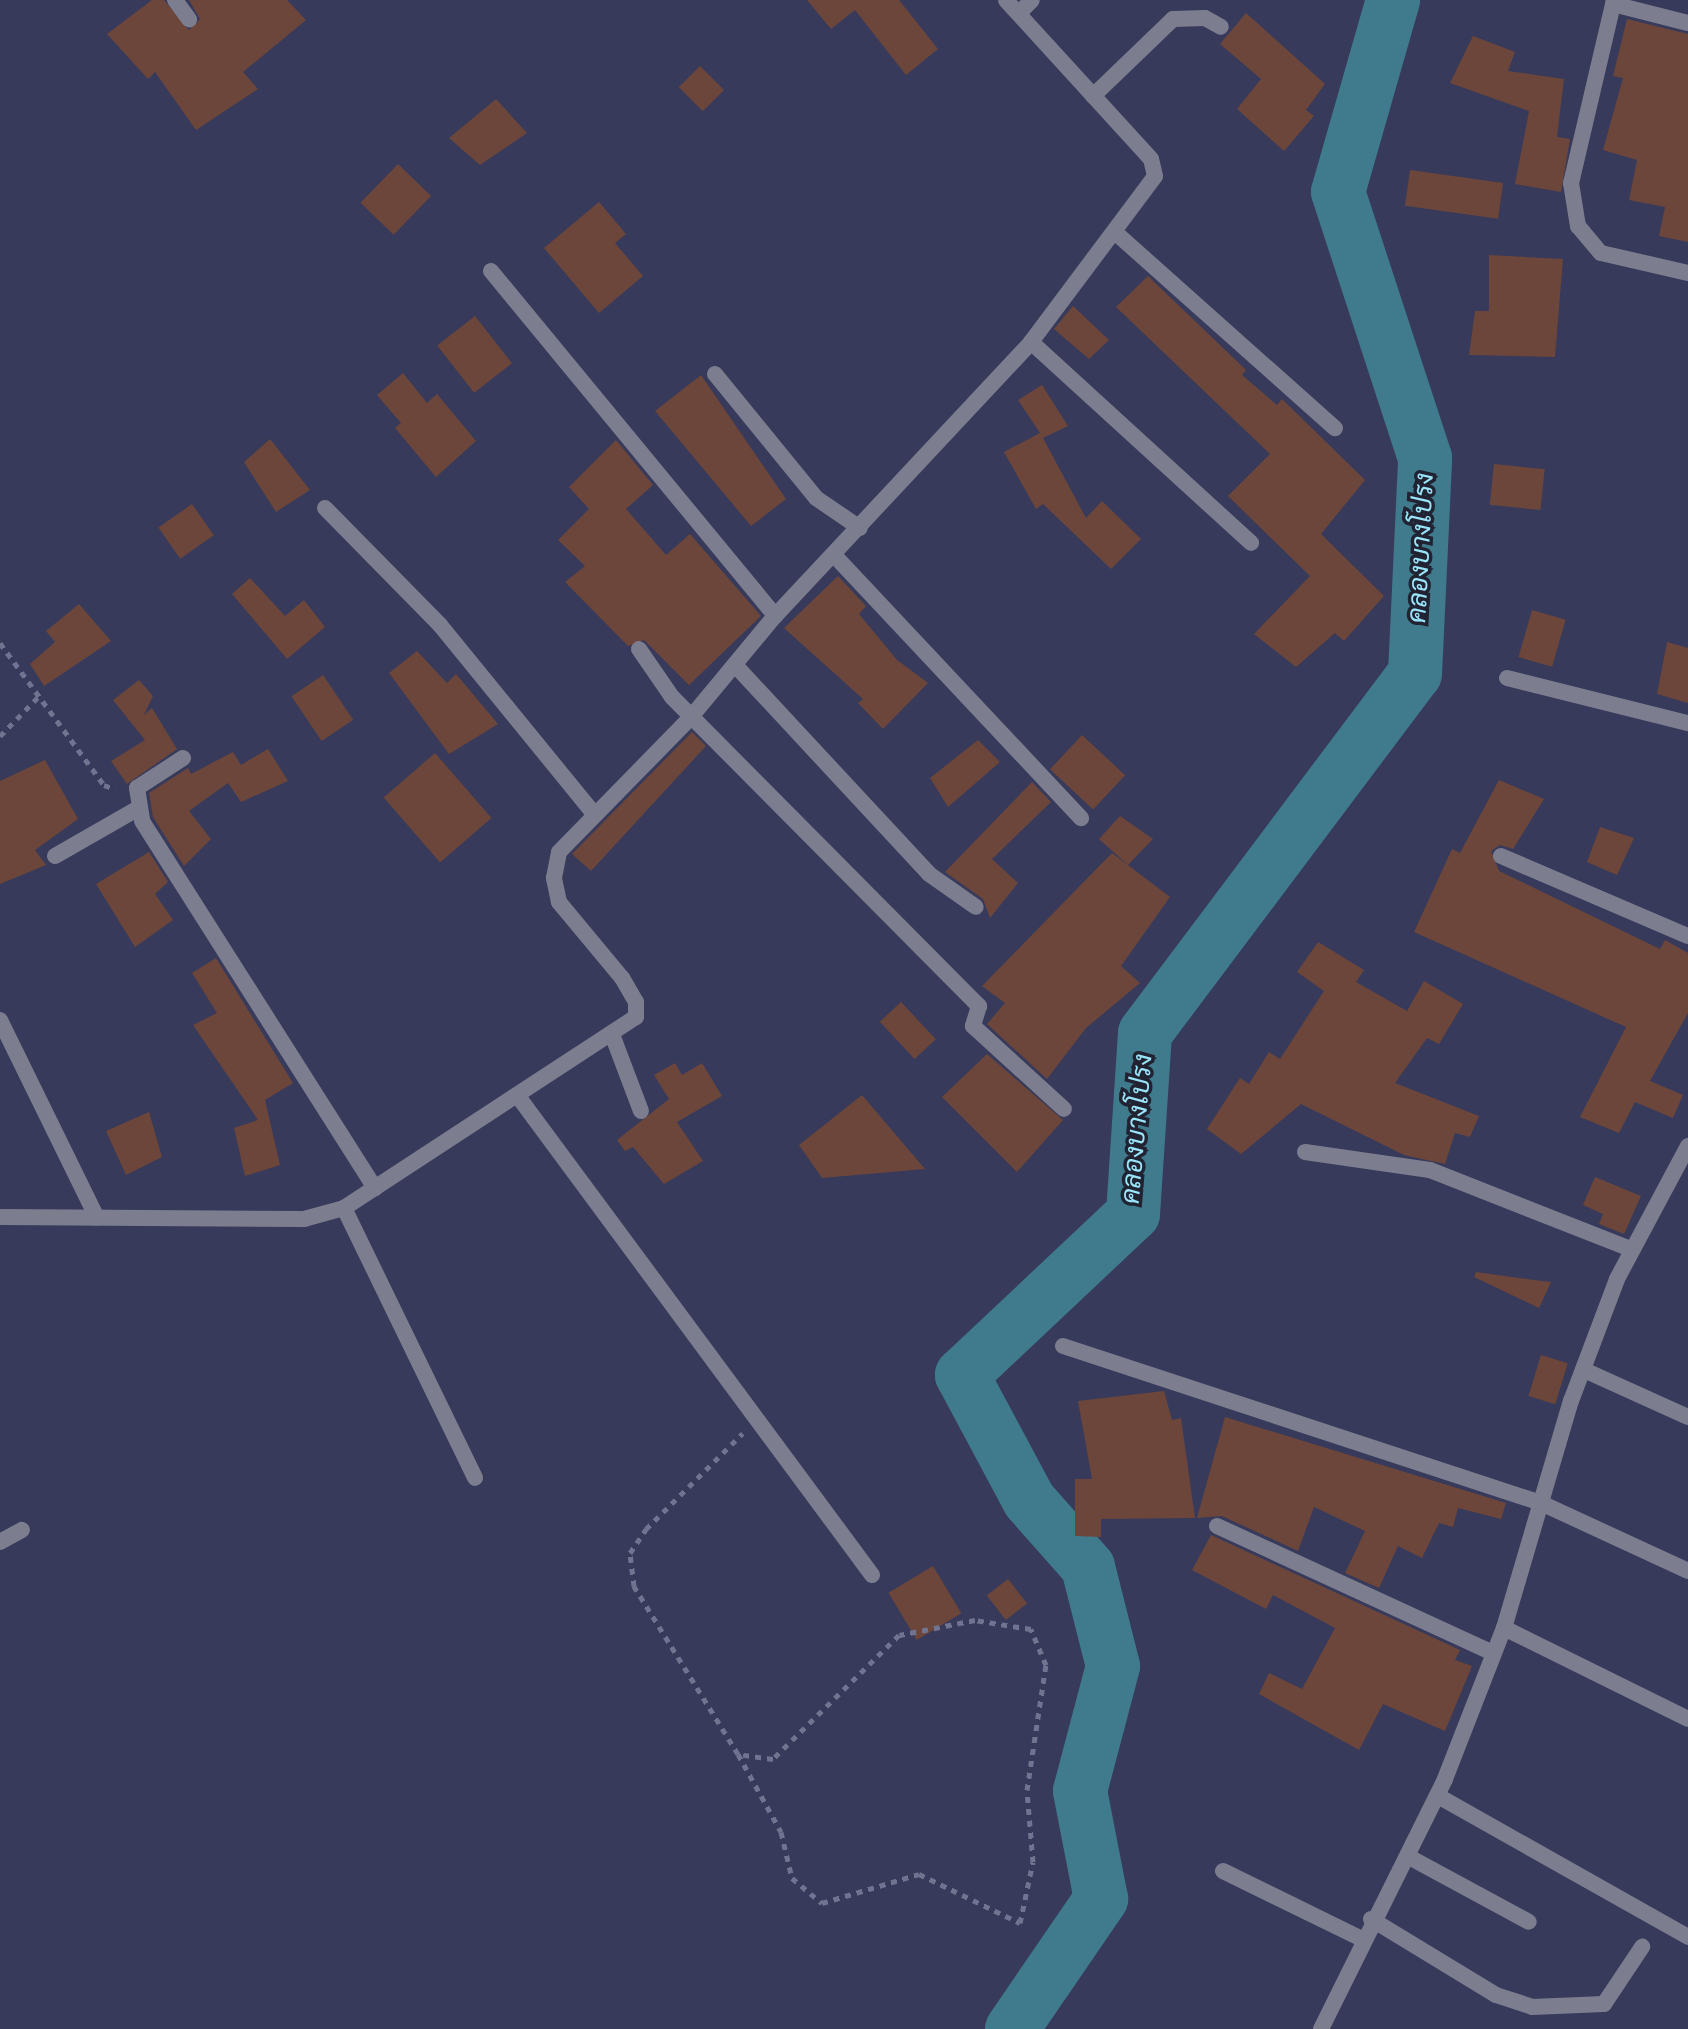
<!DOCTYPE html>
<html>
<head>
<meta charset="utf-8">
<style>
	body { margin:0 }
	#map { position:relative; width:1688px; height:2029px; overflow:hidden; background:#373a5b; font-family:"Roboto Condensed",Sarabun,sans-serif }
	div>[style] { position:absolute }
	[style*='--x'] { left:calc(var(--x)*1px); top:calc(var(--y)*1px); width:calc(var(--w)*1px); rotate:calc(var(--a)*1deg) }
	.river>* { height:54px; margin:-27px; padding:0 27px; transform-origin:27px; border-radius:27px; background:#3f7b8c }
	.building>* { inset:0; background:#6c463a; transform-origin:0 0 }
	.path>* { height:5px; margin-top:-2.5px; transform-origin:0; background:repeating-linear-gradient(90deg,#717490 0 6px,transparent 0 12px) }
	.lane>* { height:16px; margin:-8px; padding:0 8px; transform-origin:8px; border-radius:8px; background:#7c7e8f }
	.street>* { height:16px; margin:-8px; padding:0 8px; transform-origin:8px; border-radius:8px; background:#7c7e8f }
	span { translate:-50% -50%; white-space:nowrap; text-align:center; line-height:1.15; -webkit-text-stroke:7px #212332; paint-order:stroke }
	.water-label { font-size:26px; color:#9ae5fa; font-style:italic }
</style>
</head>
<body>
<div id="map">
	<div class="river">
		<div style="--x:1012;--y:2029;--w:158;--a:-55.6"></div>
		<div style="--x:1101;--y:1899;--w:110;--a:-101"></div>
		<div style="--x:1080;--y:1791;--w:129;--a:-75.2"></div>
		<div style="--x:1113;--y:1666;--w:102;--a:-104.2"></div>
		<div style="--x:1088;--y:1567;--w:89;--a:-131.4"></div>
		<div style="--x:1029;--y:1500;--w:142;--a:-118.2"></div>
		<div style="--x:962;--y:1375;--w:235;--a:-43.3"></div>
		<div style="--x:1133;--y:1214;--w:181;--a:-86.2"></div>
		<div style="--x:1145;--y:1033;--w:449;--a:-53.1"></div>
		<div style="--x:1415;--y:674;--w:216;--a:-87.3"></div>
		<div style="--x:1425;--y:458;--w:280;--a:-108.1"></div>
		<div style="--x:1338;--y:192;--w:200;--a:-74"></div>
	</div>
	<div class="building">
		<div style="clip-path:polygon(152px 0,164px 0,189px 30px,200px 19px,189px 0,287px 0,306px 20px,243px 72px,258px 89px,196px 130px,155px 72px,148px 79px,107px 34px)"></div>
		<div style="clip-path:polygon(807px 0,899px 0,938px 49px,906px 75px,855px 10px,831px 29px)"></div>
		<div style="clip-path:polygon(1246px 13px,1325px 84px,1306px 110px,1314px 116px,1284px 151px,1237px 109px,1261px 79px,1220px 44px)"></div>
		<div style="clip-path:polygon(1627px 19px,1688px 34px,1688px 242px,1659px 236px,1665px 207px,1629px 200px,1637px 160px,1603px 150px,1623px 78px,1613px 76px)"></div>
		<div style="clip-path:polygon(1473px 36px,1515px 52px,1508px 71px,1564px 79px,1557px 137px,1570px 139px,1561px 192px,1515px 184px,1529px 111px,1450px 83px)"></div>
		<div style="left:700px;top:66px;width:34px;height:30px;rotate:45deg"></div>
		<div style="clip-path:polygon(496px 99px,527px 133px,480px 165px,449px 138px)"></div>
		<div style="left:398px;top:164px;width:46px;height:54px;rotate:44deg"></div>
		<div style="left:1410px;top:170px;width:94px;height:36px;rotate:8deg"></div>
		<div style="clip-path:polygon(599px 202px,626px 234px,615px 243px,643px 276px,599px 313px,544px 248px)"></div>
		<div style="clip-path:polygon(1489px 255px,1563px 259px,1555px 357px,1469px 355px,1475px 311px,1489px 311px)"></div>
		<div style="clip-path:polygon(1148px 276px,1246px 370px,1242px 375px,1277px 405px,1282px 399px,1365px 480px,1321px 534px,1384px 596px,1344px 641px,1335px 633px,1296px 667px,1254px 634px,1310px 576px,1228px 496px,1270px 454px,1116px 307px)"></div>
		<div style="clip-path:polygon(1073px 306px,1109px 340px,1089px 359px,1054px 329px)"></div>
		<div style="left:475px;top:316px;width:60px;height:48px;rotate:52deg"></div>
		<div style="clip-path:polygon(403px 373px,427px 403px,437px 394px,476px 441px,436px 477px,395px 428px,401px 423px,377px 395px)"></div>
		<div style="clip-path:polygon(701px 375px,786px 499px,751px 526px,655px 411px)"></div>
		<div style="clip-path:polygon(1042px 385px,1068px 426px,1043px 438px,1086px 518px,1102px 501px,1141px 539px,1111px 569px,1043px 504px,1036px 509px,1004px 452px,1040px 433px,1018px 400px)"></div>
		<div style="clip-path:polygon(270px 439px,310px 490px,276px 512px,244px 462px)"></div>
		<div style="clip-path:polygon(616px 440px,653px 485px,626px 509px,666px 555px,690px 534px,761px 616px,689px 685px,644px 640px,628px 646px,565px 582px,585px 566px,558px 540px,589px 509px,569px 487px)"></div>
		<div style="left:1494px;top:464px;width:51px;height:41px;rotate:6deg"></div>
		<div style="left:192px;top:504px;width:38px;height:41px;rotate:55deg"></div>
		<div style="clip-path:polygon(838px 576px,866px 606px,859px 614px,897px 660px,928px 683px,883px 729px,858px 703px,863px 699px,784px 628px)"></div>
		<div style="clip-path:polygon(250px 578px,285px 616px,304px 600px,325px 627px,287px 659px,232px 594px)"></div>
		<div style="clip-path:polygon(79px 604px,111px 641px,44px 686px,30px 664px,55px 642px,46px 631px)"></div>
		<div style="left:1532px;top:610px;width:35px;height:49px;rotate:16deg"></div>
		<div style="clip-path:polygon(1667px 642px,1688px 648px,1688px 703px,1657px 694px)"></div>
		<div style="clip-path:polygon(417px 651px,447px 683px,456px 674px,498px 724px,449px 754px,389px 673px)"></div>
		<div style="left:323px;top:675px;width:54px;height:38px;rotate:56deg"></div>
		<div style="clip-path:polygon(139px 680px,153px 696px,144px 715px,152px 708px,177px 749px,127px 784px,111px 761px,145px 740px,113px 700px)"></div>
		<div style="clip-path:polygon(692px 732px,706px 746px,591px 871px,572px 854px)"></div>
		<div style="left:1082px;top:735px;width:59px;height:47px;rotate:43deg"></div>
		<div style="clip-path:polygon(978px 740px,1000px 762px,948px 807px,930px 778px)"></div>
		<div style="clip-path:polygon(268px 749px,288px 781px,241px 802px,228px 783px,189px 811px,211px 839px,184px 866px,153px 817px,149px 793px,188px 768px,191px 774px,233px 752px,241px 765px)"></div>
		<div style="left:435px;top:753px;width:86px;height:68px;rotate:49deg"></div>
		<div style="clip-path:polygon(45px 760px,78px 819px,35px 850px,46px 865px,0 884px,0 781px)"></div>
		<div style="clip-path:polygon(1499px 780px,1544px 799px,1513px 849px,1500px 845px,1491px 851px,1499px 871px,1660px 949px,1665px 940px,1688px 953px,1688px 1013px,1650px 1081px,1683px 1095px,1673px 1118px,1635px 1102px,1619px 1133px,1580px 1117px,1626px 1027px,1414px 932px,1452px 849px,1460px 853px)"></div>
		<div style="clip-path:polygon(1032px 782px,1051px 802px,992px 859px,1018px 883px,990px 918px,983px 899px,945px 872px)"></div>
		<div style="clip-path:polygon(1120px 816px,1153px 839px,1128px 865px,1099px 839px)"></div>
		<div style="clip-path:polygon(1600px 827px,1634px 838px,1617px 875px,1587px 862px)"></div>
		<div style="clip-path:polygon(149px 852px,168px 882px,155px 894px,173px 920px,135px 947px,96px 884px)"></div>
		<div style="clip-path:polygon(1112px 853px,1170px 897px,1121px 966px,1140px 983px,1086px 1028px,1047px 1079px,987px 1024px,1005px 1003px,982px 986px)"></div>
		<div style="clip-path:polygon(1318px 942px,1364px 970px,1356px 982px,1407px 1011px,1424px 981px,1463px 1004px,1439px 1044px,1427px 1038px,1395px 1083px,1479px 1116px,1470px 1137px,1455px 1133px,1445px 1164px,1404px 1155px,1301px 1104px,1241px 1154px,1207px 1129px,1240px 1078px,1249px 1084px,1269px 1052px,1280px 1059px,1324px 991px,1297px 972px)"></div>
		<div style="clip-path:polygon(216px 958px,293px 1083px,265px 1100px,280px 1165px,245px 1176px,234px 1128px,258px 1120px,193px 1025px,217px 1013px,192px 973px)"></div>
		<div style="left:901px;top:1002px;width:51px;height:29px;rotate:47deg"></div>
		<div style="clip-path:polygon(987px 1054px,1063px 1120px,1017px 1172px,942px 1097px)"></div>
		<div style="clip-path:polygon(675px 1063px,682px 1075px,702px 1063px,722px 1096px,677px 1122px,703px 1161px,664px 1184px,633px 1147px,625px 1151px,617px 1140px,669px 1099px,654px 1075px)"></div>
		<div style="clip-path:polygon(862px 1095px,925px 1169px,822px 1178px,799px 1145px)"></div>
		<div style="clip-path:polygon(149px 1112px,162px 1157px,126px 1175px,106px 1131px)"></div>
		<div style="clip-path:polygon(1595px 1177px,1641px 1196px,1624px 1234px,1599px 1224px,1603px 1214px,1583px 1205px)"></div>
		<div style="clip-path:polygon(1476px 1272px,1534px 1280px,1551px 1282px,1539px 1308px,1474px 1277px)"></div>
		<div style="left:1541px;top:1355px;width:28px;height:43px;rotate:17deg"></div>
		<div style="clip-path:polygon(1164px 1391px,1172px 1420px,1181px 1418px,1195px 1518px,1101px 1519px,1101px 1537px,1075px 1536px,1075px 1479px,1092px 1479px,1078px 1401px)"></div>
		<div style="clip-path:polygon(1225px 1417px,1506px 1503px,1501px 1519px,1458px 1508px,1453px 1527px,1439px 1523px,1422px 1558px,1398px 1546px,1379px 1588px,1345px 1573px,1365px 1531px,1314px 1507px,1298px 1551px,1222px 1516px,1197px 1518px)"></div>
		<div style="clip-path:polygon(1211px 1535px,1460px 1650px,1455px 1660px,1472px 1666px,1445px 1731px,1383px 1704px,1359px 1750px,1259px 1694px,1269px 1673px,1302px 1689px,1335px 1628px,1273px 1595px,1266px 1609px,1192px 1570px)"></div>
		<div style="left:933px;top:1566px;width:55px;height:52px;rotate:59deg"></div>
		<div style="left:1008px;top:1579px;width:31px;height:27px;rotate:52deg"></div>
	</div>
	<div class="path">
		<div style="--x:0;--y:643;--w:176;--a:53.8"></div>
		<div style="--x:104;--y:785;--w:12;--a:20"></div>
		<div style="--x:0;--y:736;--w:56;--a:-45.7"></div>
		<div style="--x:738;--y:1754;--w:89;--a:61.1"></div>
		<div style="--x:781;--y:1832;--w:47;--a:76.6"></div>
		<div style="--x:792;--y:1878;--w:39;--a:40"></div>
		<div style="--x:822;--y:1903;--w:101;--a:-16.6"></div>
		<div style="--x:919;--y:1874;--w:112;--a:25.9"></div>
		<div style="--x:1020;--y:1923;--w:62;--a:-78"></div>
		<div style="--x:1033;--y:1862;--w:72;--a:-94.8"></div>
		<div style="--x:1027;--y:1790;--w:126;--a:-81.4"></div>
		<div style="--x:1046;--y:1665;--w:39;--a:-113"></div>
		<div style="--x:1031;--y:1629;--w:57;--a:-170.9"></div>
		<div style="--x:975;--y:1620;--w:77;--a:168.8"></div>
		<div style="--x:899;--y:1635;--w:177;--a:135.5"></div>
		<div style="--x:773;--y:1759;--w:35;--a:-172"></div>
		<div style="--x:738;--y:1754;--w:198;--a:-121.8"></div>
		<div style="--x:634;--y:1586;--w:33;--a:-97"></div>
		<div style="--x:630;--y:1553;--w:29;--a:-56"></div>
		<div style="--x:646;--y:1529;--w:136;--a:-44.7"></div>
	</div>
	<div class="lane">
		<div style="--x:175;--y:0;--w:24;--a:54"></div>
		<div style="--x:1019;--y:13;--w:18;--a:-45"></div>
		<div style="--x:1093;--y:96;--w:111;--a:-43.9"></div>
		<div style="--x:1173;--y:19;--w:32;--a:-2"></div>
		<div style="--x:1205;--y:18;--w:18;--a:29"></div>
		<div style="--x:491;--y:271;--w:447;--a:50.5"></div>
		<div style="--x:1031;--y:342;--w:298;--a:42.4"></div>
		<div style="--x:715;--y:374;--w:160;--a:50.8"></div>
		<div style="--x:816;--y:498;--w:53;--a:34.3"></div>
		<div style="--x:325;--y:508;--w:164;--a:45.5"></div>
		<div style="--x:440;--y:625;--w:245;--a:50.8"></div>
		<div style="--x:639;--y:649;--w:58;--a:55.5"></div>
		<div style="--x:672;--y:697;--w:436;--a:45.2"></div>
		<div style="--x:979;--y:1006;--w:21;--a:107"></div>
		<div style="--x:973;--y:1026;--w:123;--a:42.4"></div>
		<div style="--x:183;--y:758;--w:55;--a:146.9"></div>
		<div style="--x:137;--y:788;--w:33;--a:81"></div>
		<div style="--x:142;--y:821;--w:435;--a:57.6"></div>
		<div style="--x:55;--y:856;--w:95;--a:-29.8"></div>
		<div style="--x:1501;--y:856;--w:203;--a:23.2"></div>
		<div style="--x:0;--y:1020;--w:220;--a:63.9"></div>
		<div style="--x:517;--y:1095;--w:597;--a:53.51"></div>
		<div style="--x:344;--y:1208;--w:300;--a:64.1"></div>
		<div style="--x:1063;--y:1346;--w:503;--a:18.18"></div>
		<div style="--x:1541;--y:1503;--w:162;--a:24.8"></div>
		<div style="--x:1409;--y:1857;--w:136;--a:28.4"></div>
		<div style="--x:1223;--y:1871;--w:155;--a:26.1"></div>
	</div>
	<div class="street">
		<div style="--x:1614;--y:0;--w:188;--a:103.2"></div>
		<div style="--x:1571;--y:183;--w:44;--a:80.8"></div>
		<div style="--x:1578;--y:226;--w:35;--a:50"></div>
		<div style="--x:1601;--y:253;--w:89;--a:12.9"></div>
		<div style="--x:1613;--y:4;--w:77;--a:14.2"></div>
		<div style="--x:1117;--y:234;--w:292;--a:41.7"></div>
		<div style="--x:834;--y:555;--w:361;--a:46.8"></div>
		<div style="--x:735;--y:665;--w:285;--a:47.1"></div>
		<div style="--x:929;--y:874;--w:57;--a:35.1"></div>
		<div style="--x:1507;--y:678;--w:187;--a:14"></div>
		<div style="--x:613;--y:1037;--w:79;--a:69.3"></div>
		<div style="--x:1305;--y:1152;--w:126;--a:8.2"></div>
		<div style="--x:1430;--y:1170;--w:216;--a:21.5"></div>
		<div style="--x:0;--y:1217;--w:304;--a:0.4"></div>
		<div style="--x:304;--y:1219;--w:41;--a:-15.4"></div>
		<div style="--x:344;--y:1208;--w:349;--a:-33.2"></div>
		<div style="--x:636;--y:1017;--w:15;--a:-90"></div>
		<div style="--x:636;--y:1002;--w:28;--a:-120"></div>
		<div style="--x:622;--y:978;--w:99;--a:-129.7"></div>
		<div style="--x:559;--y:902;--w:25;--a:-102"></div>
		<div style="--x:554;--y:878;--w:26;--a:-79"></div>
		<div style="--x:559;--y:852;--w:189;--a:-45.6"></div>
		<div style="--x:691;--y:717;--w:131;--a:-50.3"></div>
		<div style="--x:775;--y:616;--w:375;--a:-46.9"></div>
		<div style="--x:1031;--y:342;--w:207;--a:-53.2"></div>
		<div style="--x:1155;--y:176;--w:17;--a:-103"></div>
		<div style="--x:1151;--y:159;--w:215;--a:-132.4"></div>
		<div style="--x:1584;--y:1370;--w:114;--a:24.3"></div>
		<div style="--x:1217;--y:1526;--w:302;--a:24.7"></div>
		<div style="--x:0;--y:1542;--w:25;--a:-29"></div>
		<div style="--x:1504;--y:1628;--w:205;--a:26.3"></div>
		<div style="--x:1438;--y:1796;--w:287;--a:29.4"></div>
		<div style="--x:1371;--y:1919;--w:146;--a:31.3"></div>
		<div style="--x:1496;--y:1995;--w:38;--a:18"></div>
		<div style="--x:1532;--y:2007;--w:72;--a:-2.4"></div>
		<div style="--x:1604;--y:2004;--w:69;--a:-56.3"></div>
		<div style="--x:1321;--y:2029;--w:279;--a:-63.6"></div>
		<div style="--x:1445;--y:1779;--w:162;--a:-68.7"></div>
		<div style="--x:1504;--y:1628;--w:237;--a:-73.6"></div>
		<div style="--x:1571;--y:1401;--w:130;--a:-69.3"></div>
		<div style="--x:1617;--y:1279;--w:151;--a:-61.9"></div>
	</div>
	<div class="water-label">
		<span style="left:1421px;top:548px;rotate:-87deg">คลองบางโปรง</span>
		<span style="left:1137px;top:1129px;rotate:-85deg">คลองบางโปรง</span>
	</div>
</div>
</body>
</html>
